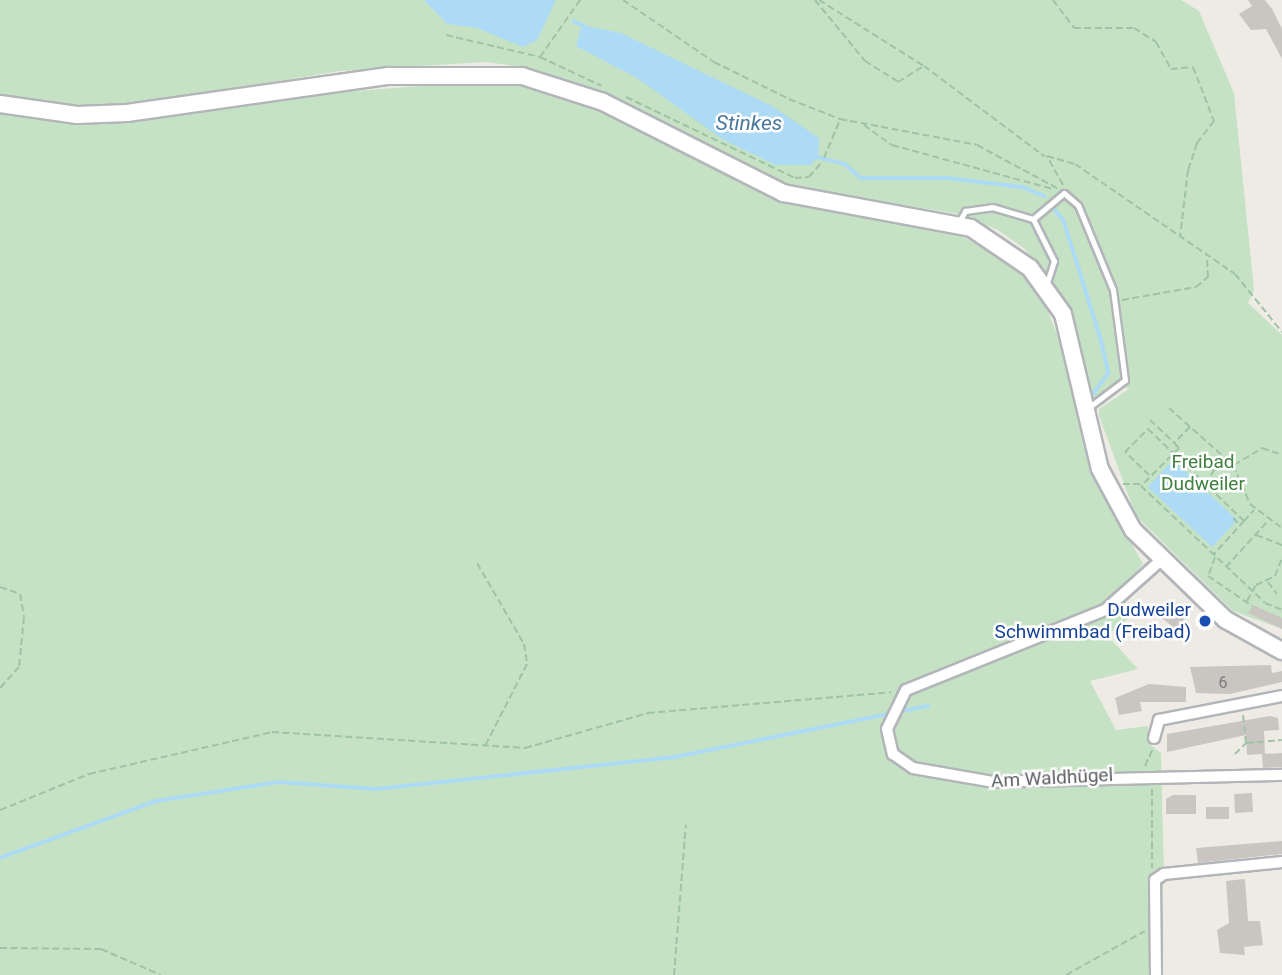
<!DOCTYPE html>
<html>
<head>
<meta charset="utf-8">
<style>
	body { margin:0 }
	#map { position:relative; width:1282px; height:975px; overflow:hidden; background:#eeebe5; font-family:Roboto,sans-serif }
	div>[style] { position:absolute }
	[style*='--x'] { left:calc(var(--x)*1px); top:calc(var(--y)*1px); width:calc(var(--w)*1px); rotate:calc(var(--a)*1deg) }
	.green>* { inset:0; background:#c6e2c4 }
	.water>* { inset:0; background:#addbf6; transform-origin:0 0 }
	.stream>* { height:3.5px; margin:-1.75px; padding:0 1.75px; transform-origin:1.75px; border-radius:1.75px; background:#addbf6 }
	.building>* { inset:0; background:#c9c6c2; transform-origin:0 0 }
	.path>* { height:2px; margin-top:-1px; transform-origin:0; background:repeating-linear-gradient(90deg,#9ec3a6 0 7px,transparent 0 10.5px) }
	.roads { filter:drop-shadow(2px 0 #b2b5b9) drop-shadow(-2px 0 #b2b5b9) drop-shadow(0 2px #b2b5b9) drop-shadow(0 -2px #b2b5b9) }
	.service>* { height:5px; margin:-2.5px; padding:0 2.5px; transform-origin:2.5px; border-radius:2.5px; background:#fff }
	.minor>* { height:10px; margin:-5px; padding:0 5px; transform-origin:5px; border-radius:5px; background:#fff }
	.secondary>* { height:16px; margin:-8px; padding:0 8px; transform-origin:8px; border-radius:8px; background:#fff }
	.dots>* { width:19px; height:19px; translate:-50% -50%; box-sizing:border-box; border:4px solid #fff; border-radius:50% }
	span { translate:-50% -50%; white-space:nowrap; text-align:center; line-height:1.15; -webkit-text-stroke:5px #fff; paint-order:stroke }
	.number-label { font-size:16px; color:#787a7c }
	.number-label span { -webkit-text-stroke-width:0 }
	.park-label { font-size:19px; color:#40813f }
	.transit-label { font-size:19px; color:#164399 }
	.right { translate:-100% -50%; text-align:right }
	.street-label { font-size:19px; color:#5d6064 }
	.water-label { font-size:21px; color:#48789e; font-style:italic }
</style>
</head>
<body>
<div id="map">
	<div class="green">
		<div style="clip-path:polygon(0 0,1181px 0,1199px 11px,1234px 93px,1254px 290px,1248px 303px,1282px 335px,1282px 629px,1233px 611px,1136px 516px,1099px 416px,1099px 409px,1129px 389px,1118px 385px,1092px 402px,1070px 311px,1025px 249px,998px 230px,959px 214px,785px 185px,607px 95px,523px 67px,486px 62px,340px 71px,140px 103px,72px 105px,0 96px)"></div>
		<div style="clip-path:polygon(484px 81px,549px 90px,600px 110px,778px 202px,955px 233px,1001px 256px,1040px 292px,1065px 354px,1091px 471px,1143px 564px,1119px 591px,1133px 615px,1107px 635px,1138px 669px,1090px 681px,1116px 730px,1148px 726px,1148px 743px,1161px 753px,1164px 874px,1156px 975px,0 975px,0 113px,132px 122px,304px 95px)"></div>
	</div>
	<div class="water">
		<div style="clip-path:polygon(424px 0,556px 0,537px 40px,523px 47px,477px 28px,447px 24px)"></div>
		<div style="clip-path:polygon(582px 25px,621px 33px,772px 106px,819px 138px,818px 158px,810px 165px,775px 165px,722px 139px,637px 78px,576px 46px)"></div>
		<div style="left:1173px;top:460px;width:88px;height:37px;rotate:43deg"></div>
	</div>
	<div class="stream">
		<div style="--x:574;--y:21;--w:11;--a:27"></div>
		<div style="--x:817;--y:157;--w:29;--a:14"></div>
		<div style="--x:845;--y:164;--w:21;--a:41"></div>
		<div style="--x:861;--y:178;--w:86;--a:0"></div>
		<div style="--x:947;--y:178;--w:76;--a:6.8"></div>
		<div style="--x:1022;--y:187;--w:24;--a:22"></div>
		<div style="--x:1052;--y:206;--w:19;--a:51"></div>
		<div style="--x:1064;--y:221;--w:124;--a:72.6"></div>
		<div style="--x:1101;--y:339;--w:35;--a:77"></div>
		<div style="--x:1109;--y:373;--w:26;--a:126"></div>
		<div style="--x:0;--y:858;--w:166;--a:-20.1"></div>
		<div style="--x:156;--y:801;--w:124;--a:-8.8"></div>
		<div style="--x:279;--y:782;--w:97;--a:4.1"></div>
		<div style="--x:376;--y:789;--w:301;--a:-6.1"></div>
		<div style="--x:675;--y:757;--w:258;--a:-11.4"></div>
	</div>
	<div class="building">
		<div style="clip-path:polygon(1248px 0,1265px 0,1272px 9px,1282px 29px,1282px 59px,1266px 29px,1251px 30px,1239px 14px,1252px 6px)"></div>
		<div style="left:1175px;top:604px;width:17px;height:19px;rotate:40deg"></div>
		<div style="clip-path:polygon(1253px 605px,1282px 618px,1282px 629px,1248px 613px)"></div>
		<div style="clip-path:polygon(1271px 665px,1272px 673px,1282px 671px,1282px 682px,1230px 694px,1196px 693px,1190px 667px)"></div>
		<div style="clip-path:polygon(1149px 684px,1186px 687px,1186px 702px,1140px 702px,1142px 711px,1119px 715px,1115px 698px)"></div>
		<div style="clip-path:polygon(1270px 716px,1278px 718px,1279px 730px,1264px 731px,1265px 754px,1282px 753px,1282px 767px,1263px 768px,1262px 754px,1247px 755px,1246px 735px,1167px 752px,1167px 734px)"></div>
		<div style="left:1252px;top:793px;width:19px;height:18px;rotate:87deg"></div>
		<div style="clip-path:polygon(1173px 795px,1196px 795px,1196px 814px,1166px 814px,1166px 799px)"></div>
		<div style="left:1229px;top:807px;width:12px;height:23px;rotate:90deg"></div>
		<div style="clip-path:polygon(1282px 841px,1282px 854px,1198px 863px,1196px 848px)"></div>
		<div style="clip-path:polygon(1245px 879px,1248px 921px,1260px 921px,1263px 945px,1244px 947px,1245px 955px,1220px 953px,1217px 930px,1229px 923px,1226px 881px)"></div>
	</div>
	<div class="path">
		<div style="--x:623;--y:0;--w:110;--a:34.3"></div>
		<div style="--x:714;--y:62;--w:84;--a:26.3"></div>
		<div style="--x:789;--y:99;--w:55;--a:21.4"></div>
		<div style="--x:840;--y:119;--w:139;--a:10.7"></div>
		<div style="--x:977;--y:145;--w:91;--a:28.3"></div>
		<div style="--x:815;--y:0;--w:79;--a:50.7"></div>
		<div style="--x:865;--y:61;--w:39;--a:32"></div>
		<div style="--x:898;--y:82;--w:31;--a:-32"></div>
		<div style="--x:924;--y:66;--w:151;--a:36.9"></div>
		<div style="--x:819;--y:0;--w:124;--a:32.2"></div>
		<div style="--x:1053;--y:0;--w:35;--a:53"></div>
		<div style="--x:1074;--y:28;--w:60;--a:0"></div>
		<div style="--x:1134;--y:28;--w:26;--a:32"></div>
		<div style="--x:1156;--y:42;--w:31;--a:61"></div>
		<div style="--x:1171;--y:69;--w:22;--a:-5"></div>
		<div style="--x:1193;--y:67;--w:58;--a:68.7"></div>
		<div style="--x:1214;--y:121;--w:28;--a:128"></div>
		<div style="--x:1197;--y:143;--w:28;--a:108"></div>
		<div style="--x:1188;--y:170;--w:67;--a:96.8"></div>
		<div style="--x:446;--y:35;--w:97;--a:13.2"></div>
		<div style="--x:540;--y:57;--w:70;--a:-54.9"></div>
		<div style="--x:540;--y:57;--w:68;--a:25.1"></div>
		<div style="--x:626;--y:97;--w:187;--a:25.6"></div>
		<div style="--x:795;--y:178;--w:14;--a:-4"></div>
		<div style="--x:809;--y:177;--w:18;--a:-49"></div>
		<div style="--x:864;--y:125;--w:34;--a:36"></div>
		<div style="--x:892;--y:145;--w:167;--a:15.3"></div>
		<div style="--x:824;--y:158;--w:41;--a:-67.2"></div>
		<div style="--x:1063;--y:185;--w:33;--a:-119"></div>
		<div style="--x:1047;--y:156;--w:29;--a:16"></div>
		<div style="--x:1075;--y:164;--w:194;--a:34.5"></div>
		<div style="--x:1235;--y:274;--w:75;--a:51"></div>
		<div style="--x:1122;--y:300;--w:75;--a:-10"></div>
		<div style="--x:1196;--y:287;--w:16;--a:-40"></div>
		<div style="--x:1208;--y:277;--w:22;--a:-93"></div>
		<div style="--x:1169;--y:408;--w:86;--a:41.7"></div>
		<div style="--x:1233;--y:465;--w:43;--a:66.4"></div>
		<div style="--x:1250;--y:504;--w:40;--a:37"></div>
		<div style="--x:1150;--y:420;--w:33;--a:43"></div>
		<div style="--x:1190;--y:427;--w:23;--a:135"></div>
		<div style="--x:1174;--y:443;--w:7;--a:45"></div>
		<div style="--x:1179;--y:448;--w:54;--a:135"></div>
		<div style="--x:1141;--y:486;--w:170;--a:43.3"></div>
		<div style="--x:1265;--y:603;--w:18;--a:22"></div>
		<div style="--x:1234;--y:465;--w:33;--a:-31"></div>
		<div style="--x:1262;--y:448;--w:21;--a:19"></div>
		<div style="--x:1149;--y:475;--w:33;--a:-136"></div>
		<div style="--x:1125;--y:452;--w:33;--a:-45"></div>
		<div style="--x:1148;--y:429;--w:133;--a:43.8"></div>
		<div style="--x:1244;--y:521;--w:45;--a:132.3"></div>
		<div style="--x:1123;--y:484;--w:17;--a:0"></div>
		<div style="--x:1205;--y:484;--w:31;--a:-57"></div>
		<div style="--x:1233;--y:518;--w:10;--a:45"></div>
		<div style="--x:1244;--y:521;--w:15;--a:-48"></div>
		<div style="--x:1256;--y:535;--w:28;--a:21"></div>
		<div style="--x:1215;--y:557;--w:20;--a:110"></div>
		<div style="--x:1208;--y:576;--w:53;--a:34.3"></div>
		<div style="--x:477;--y:563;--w:94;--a:59.9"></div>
		<div style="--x:524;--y:644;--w:20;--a:81"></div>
		<div style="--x:527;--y:664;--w:92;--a:117.1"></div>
		<div style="--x:1226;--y:567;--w:61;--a:-47.7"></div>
		<div style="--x:1268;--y:582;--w:15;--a:53"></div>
		<div style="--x:0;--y:587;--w:21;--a:19"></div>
		<div style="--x:20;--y:594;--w:23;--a:80"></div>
		<div style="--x:24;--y:617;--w:50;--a:95.7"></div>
		<div style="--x:19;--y:667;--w:28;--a:132"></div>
		<div style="--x:1247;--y:601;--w:18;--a:-61"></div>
		<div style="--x:1256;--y:585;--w:21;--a:-25"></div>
		<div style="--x:1275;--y:576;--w:19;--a:-69"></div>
		<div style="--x:1247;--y:743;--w:35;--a:-5"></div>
		<div style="--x:1235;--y:754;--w:16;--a:-45"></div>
		<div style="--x:1246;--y:743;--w:28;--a:-96"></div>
		<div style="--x:1145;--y:766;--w:19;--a:-65"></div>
		<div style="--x:1152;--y:789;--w:79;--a:90"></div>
		<div style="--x:0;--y:810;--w:96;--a:-22"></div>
		<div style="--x:89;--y:774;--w:188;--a:-12.9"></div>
		<div style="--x:272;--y:732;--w:254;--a:3.6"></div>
		<div style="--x:525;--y:748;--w:128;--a:-15.9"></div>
		<div style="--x:648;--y:713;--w:244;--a:-4.9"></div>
		<div style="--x:0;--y:948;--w:101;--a:0.6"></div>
		<div style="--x:101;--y:949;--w:65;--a:23.4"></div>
		<div style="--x:674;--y:975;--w:151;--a:-85.5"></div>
		<div style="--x:1066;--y:975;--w:90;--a:-29.1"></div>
	</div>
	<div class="roads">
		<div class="service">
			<div style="--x:1033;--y:219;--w:40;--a:-40"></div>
			<div style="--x:1064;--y:193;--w:18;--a:41"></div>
			<div style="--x:1078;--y:205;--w:92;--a:67.6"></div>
			<div style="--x:1113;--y:290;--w:91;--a:82.4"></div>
			<div style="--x:1125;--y:380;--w:46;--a:142.9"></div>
			<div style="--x:959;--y:222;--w:13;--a:-61"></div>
			<div style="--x:965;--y:211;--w:27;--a:-8"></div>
			<div style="--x:992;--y:207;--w:43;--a:16.3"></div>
			<div style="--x:1033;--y:219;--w:47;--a:63.4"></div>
			<div style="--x:1054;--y:261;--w:26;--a:108"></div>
		</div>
		<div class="minor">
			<div style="--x:1161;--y:560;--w:75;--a:138.2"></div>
			<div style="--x:1105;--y:610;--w:214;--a:158.1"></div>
			<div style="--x:906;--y:690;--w:43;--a:116"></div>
			<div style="--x:887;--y:729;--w:26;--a:77"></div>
			<div style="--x:893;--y:754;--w:24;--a:35"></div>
			<div style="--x:913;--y:768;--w:81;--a:9.9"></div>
			<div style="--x:993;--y:782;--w:289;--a:-1.4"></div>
			<div style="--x:1154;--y:738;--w:19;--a:-74"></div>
			<div style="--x:1159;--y:720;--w:125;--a:-11"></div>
			<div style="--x:1156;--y:975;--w:95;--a:-90.6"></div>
			<div style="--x:1155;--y:880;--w:11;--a:-34"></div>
			<div style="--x:1164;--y:874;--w:119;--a:-5.8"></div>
		</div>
		<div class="secondary">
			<div style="--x:0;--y:104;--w:78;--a:8.1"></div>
			<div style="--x:77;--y:115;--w:50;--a:-2.3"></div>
			<div style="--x:127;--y:113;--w:264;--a:-8.1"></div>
			<div style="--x:388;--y:76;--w:134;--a:0"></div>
			<div style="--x:522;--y:76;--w:85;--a:17.8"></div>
			<div style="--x:603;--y:102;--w:202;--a:26.8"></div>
			<div style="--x:783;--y:193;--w:191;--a:10.5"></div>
			<div style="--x:971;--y:228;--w:71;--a:34.1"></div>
			<div style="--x:1030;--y:268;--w:57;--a:54.3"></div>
			<div style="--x:1063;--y:314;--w:159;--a:76.6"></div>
			<div style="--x:1100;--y:469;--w:69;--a:61.6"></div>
			<div style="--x:1133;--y:530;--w:129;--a:44.1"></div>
			<div style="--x:1226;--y:620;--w:64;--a:29"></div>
		</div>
	</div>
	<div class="dots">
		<div style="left:1205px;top:621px;background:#1a4fb4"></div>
	</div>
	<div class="number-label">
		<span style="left:1223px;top:683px">6</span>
	</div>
	<div class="park-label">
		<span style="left:1203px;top:473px">Freibad<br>Dudweiler</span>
	</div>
	<div class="transit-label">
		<span class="right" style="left:1191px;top:621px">Dudweiler<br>Schwimmbad (Freibad)</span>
	</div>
	<div class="street-label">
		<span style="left:1052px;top:778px;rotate:-3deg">Am Waldhügel</span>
	</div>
	<div class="water-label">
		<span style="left:749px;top:123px">Stinkes</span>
	</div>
</div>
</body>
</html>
